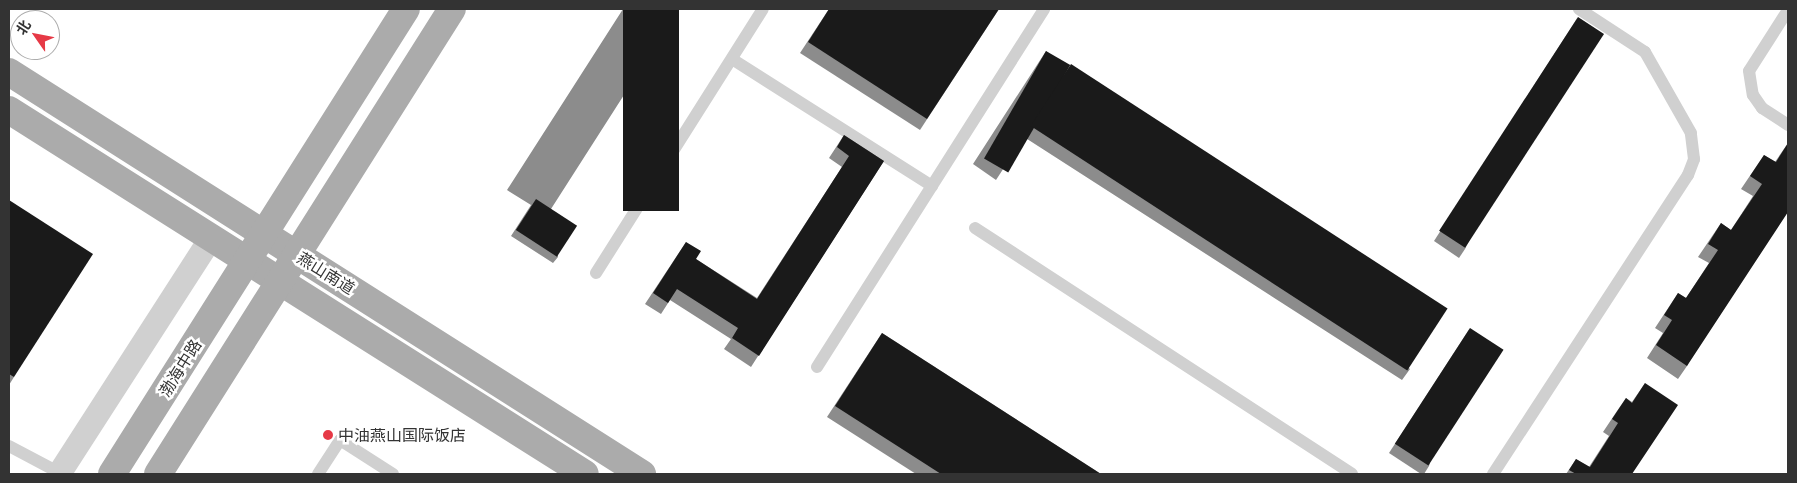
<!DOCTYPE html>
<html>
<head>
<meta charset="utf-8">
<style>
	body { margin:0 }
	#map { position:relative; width:1797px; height:483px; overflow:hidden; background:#fff; font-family:"Golos Text","Noto Sans SC",sans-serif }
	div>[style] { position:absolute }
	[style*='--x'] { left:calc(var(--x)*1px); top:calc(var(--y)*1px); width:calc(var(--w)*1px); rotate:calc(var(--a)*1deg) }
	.lane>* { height:12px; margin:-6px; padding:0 6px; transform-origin:6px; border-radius:6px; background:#d0d0d0 }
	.street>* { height:24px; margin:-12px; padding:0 12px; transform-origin:12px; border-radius:12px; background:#d0d0d0 }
	.primary>* { height:28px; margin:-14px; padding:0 14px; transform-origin:14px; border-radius:14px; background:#ababab }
	.wall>* { inset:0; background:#8c8c8c }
	.building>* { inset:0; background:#1a1a1a; transform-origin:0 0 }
	.dots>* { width:14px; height:14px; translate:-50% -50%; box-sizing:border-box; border:2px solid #fff; border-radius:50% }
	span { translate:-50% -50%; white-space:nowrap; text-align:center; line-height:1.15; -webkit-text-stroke:5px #fff; paint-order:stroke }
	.street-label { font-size:16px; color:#333 }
	.poi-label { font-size:16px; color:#333 }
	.left { translate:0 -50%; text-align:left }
	.frame { position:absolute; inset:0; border:10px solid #333; pointer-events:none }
	.north { position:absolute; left:10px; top:10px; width:50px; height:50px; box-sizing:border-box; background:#fff; border:1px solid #adadad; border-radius:50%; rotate:303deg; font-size:14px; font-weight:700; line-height:20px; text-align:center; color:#333 }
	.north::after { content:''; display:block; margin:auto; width:18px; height:22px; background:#e63946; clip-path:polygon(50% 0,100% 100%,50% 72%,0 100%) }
</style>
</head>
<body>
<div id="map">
	<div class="lane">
		<div style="--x:1788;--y:10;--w:72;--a:122.6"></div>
		<div style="--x:1749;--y:71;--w:24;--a:81"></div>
		<div style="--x:1753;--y:95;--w:16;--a:55"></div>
		<div style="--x:1762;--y:108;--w:31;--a:33"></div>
		<div style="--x:732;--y:59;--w:237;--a:32.4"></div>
		<div style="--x:975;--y:228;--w:450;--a:33.1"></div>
		<div style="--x:596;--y:273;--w:312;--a:-57.7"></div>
		<div style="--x:817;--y:367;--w:424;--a:-57.6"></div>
		<div style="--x:9;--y:446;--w:58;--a:27.9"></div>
		<div style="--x:318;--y:474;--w:40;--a:-57.1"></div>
		<div style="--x:340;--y:440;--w:63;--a:32.7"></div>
		<div style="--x:1493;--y:474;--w:357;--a:-56.9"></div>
		<div style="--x:1688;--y:175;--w:17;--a:-69"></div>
		<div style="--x:1694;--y:159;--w:26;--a:-97"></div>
		<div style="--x:1691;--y:133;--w:93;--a:-119.6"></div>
		<div style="--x:1645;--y:52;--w:79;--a:-146.9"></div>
	</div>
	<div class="street">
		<div style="--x:59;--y:474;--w:281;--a:-57.2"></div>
	</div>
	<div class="primary">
		<div style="--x:9;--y:72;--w:750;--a:32.42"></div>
		<div style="--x:9;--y:110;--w:681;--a:32.29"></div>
		<div style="--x:112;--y:474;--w:550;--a:-57.7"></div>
		<div style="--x:158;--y:474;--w:550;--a:-57.7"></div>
	</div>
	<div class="wall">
		<div style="clip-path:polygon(623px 9px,679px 9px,551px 209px,558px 257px,553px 263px,511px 236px,531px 205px,507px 190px)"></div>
		<div style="clip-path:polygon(829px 9px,999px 9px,920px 130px,800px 53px)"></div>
		<div style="clip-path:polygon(1578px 17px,1465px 249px,1459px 258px,1434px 241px)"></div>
		<div style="clip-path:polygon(1046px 51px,1410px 369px,1402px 380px,1024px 137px,996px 180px,973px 164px)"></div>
		<div style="clip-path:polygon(844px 135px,884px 161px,751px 367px,724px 349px,731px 339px,670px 300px,661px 314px,645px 304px,686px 242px,696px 259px,757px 298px,842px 167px,829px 158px)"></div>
		<div style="clip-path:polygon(1788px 143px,1687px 366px,1678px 379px,1647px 358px,1663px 333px,1655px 328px,1678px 293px,1686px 298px,1709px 263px,1698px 257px,1721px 223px,1731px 230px,1753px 196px,1741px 189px,1764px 155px,1775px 162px)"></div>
		<div style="clip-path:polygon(9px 200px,14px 377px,9px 385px)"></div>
		<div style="clip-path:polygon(1470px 328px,1429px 466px,1424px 474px,1421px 474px,1389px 453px)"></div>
		<div style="clip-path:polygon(882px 333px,1101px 474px,916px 474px,827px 417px)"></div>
		<div style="clip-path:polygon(1645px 383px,1632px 474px,1566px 474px,1576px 459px,1589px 467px,1609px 436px,1603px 432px,1617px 411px,1626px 398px,1632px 402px)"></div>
	</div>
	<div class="building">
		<div style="left:623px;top:9px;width:56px;height:202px"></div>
		<div style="clip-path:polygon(829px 9px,999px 9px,927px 119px,808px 42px)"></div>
		<div style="left:1578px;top:17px;width:31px;height:255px;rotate:33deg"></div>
		<div style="left:1046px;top:51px;width:28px;height:124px;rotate:30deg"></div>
		<div style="left:1071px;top:64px;width:449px;height:74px;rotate:33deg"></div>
		<div style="clip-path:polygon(844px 135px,884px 161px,759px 356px,732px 338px,738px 328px,677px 289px,668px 303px,653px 293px,686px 242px,701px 251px,696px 259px,757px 299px,849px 156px,837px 147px)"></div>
		<div style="clip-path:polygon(1788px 143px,1788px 212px,1687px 366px,1656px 345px,1672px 320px,1664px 315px,1678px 293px,1686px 298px,1718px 250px,1708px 244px,1721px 223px,1731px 230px,1762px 184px,1750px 176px,1764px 155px,1776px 162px)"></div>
		<div style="left:536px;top:199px;width:49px;height:37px;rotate:33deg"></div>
		<div style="clip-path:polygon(9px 200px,93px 254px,14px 377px,9px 374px)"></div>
		<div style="left:1470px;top:328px;width:40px;height:138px;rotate:33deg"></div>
		<div style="clip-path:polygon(882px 333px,1101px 474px,941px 474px,835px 406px)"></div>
		<div style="clip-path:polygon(1645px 383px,1678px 405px,1632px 474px,1576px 474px,1569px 470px,1576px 459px,1590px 467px,1618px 423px,1612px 419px,1626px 398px,1632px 403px)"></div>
	</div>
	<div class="dots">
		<div style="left:328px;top:435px;background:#e63946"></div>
	</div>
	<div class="street-label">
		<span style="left:326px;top:273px;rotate:32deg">燕山南道</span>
		<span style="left:180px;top:368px;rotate:-58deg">渤海中路</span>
	</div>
	<div class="poi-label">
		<span class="left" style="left:338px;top:435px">中油燕山国际饭店</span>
	</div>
	<div class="frame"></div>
	<div class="north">北</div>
</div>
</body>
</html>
